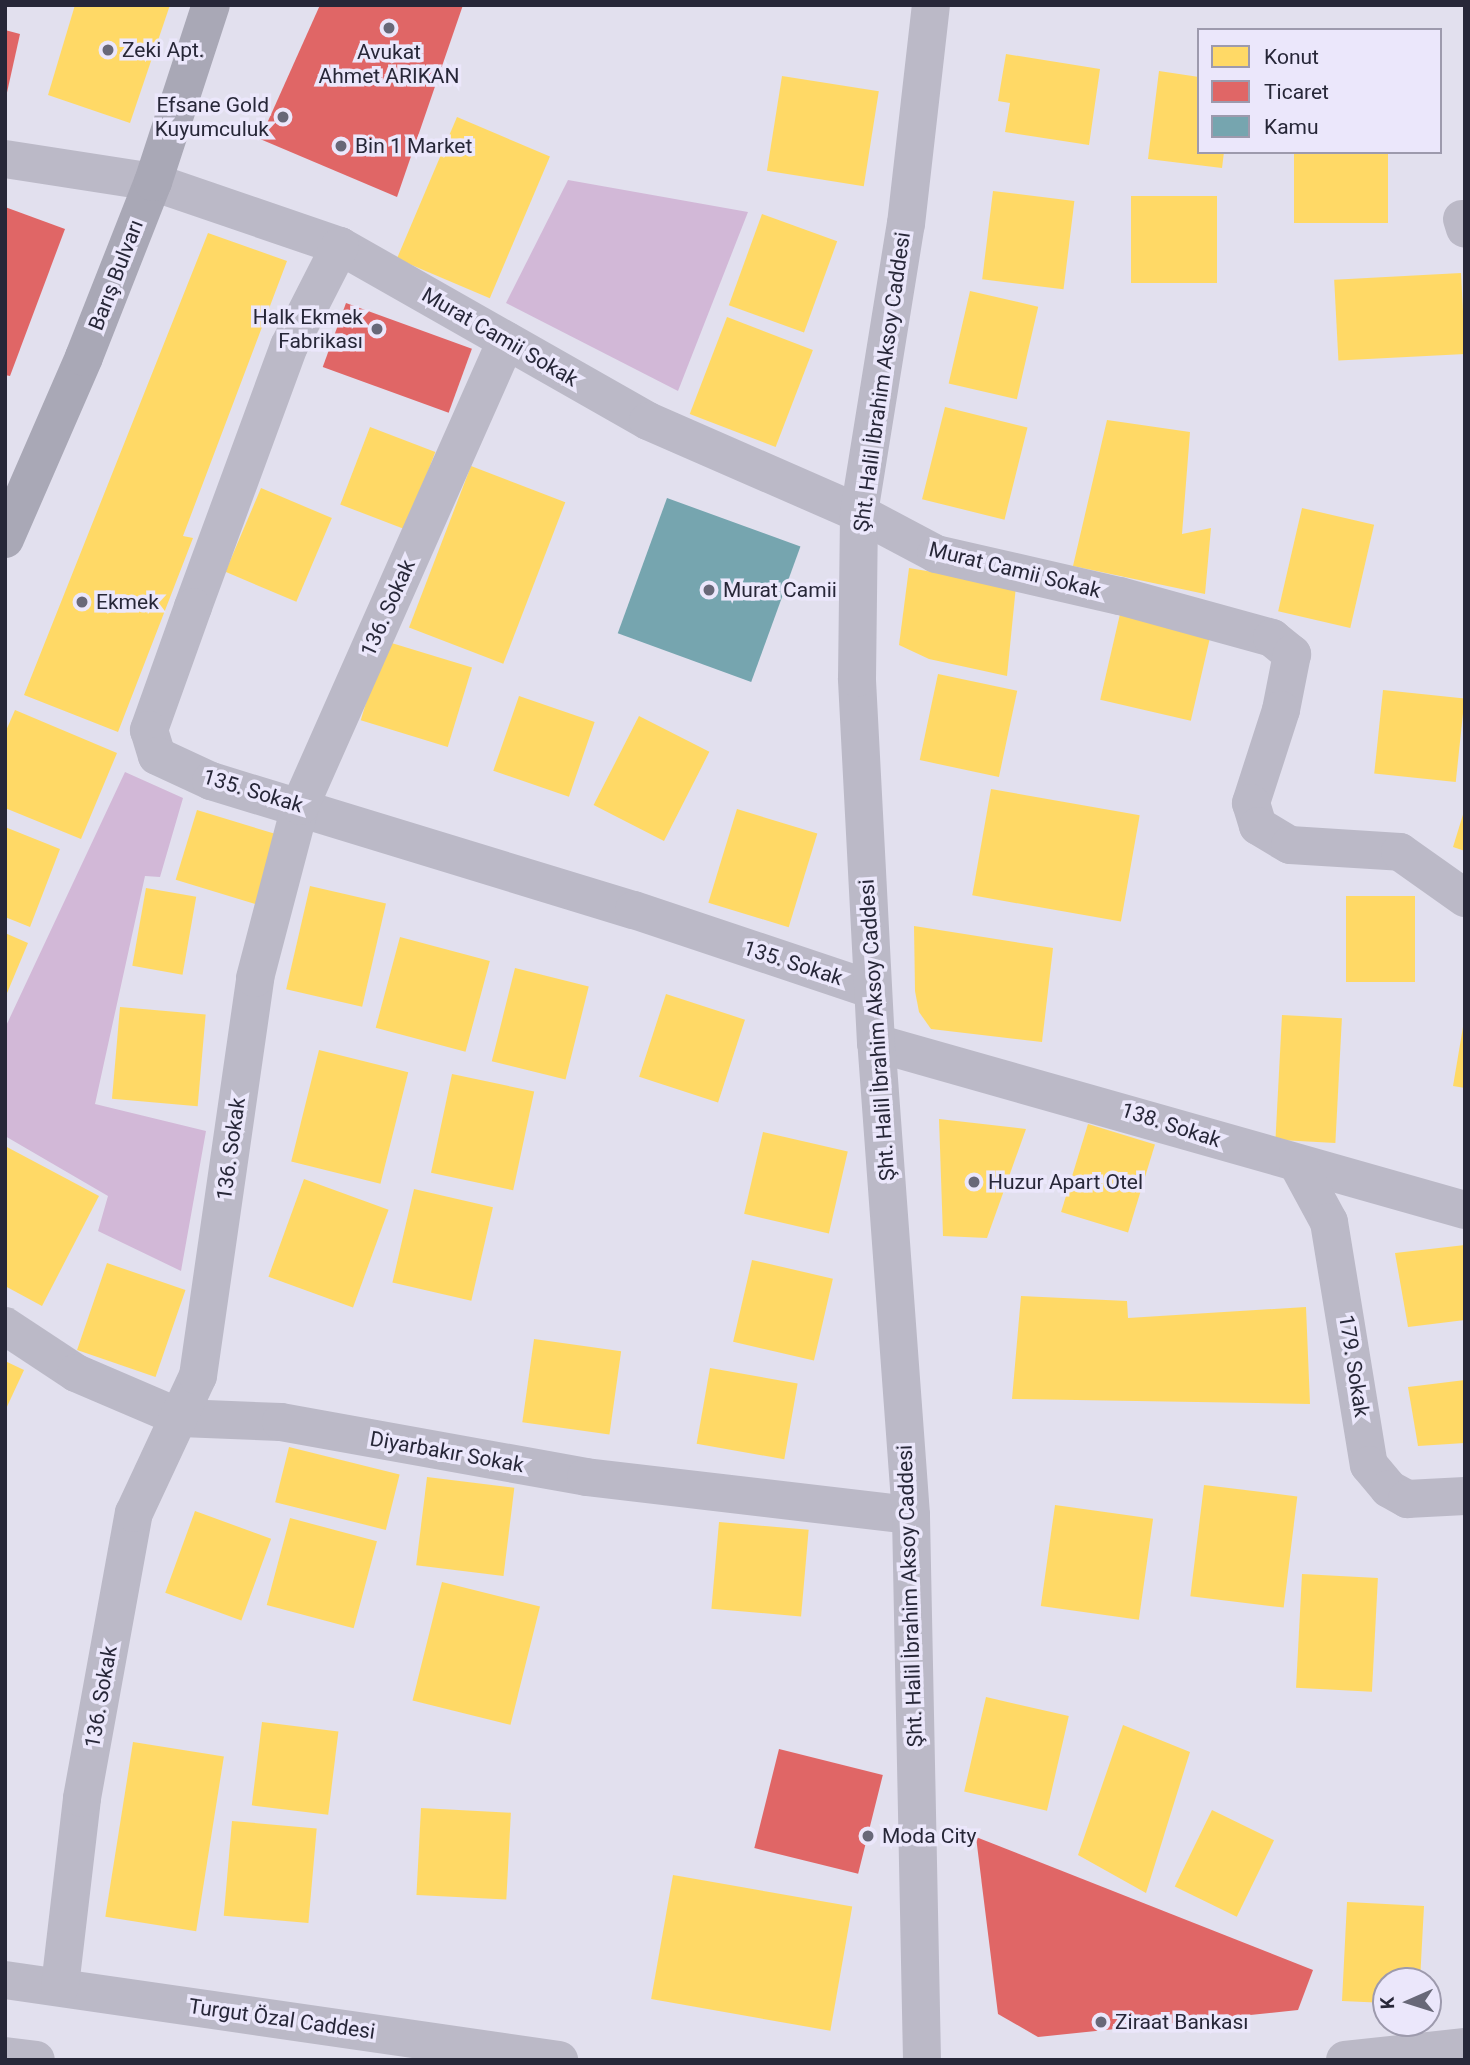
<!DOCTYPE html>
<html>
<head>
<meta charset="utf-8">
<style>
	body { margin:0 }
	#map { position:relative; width:1470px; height:2065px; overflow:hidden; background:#e2e0ee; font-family:Roboto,sans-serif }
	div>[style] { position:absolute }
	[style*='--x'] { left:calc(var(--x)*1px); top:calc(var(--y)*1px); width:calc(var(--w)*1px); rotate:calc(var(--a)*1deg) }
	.green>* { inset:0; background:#d2b8d7 }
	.homes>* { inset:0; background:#ffd966; transform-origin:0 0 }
	.shops>* { inset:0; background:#e06666; transform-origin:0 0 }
	.public>* { inset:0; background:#76a5af; transform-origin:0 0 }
	.minor>* { height:38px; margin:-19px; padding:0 19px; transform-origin:19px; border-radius:19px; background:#bbb9c7 }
	.major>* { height:38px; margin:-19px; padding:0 19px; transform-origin:19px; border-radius:19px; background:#a9a8b6 }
	.dots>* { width:19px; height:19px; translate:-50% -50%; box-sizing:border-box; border:4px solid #ebe7fb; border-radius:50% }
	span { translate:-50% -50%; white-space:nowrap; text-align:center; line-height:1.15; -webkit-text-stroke:7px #ebe7fb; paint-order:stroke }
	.poi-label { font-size:21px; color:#272738 }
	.left { translate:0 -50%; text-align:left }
	.right { translate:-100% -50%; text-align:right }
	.street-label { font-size:21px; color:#272738 }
	.frame { position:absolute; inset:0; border:7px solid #272738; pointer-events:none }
	.legend { position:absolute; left:1197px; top:28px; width:245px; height:126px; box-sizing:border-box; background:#ebe7fb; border:2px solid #9d9aad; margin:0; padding:9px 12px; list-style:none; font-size:21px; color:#272738 }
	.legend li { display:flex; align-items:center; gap:14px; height:35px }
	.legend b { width:35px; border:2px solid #9d9aad }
	.north { position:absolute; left:1372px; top:1967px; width:70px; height:70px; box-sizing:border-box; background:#ebe7fb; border:2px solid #9d9aad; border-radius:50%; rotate:267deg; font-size:19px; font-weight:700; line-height:28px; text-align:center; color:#272738 }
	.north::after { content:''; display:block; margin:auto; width:24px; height:32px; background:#686878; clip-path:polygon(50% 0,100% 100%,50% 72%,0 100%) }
</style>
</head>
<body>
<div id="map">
	<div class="green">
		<div style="clip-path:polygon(568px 180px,748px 212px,678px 391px,506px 303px)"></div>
		<div style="clip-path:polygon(125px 772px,183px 798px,160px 877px,145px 876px,95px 1104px,206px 1131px,181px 1271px,98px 1231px,108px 1196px,5px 1136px,5px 1028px)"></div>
	</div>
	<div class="homes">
		<div style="clip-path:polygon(75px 5px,170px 5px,130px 123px,48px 95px)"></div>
		<div style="clip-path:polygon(1006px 54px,1100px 69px,1089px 145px,1005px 132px,1010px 103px,998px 101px)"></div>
		<div style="clip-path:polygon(1159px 71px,1199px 77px,1199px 152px,1224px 152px,1222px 168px,1148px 159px)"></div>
		<div style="left:782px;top:76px;width:98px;height:96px;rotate:9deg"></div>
		<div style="left:457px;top:117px;width:101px;height:154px;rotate:23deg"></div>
		<div style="left:1294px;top:152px;width:94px;height:71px"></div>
		<div style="left:993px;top:191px;width:82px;height:89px;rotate:7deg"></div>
		<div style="left:1131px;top:196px;width:86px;height:87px"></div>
		<div style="left:762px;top:214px;width:80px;height:97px;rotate:20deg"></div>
		<div style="clip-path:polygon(208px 233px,287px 261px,183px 536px,193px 538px,118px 732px,24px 695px)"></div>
		<div style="left:1461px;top:273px;width:81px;height:127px;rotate:87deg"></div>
		<div style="left:970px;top:291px;width:70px;height:95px;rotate:13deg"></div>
		<div style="left:727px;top:317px;width:92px;height:104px;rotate:21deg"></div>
		<div style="left:945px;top:407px;width:85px;height:95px;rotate:14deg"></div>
		<div style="clip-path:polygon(1107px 420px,1190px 432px,1182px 534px,1211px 528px,1205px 594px,1073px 566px)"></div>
		<div style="left:370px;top:427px;width:70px;height:83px;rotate:21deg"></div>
		<div style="left:471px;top:466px;width:101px;height:173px;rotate:21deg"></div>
		<div style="left:261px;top:488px;width:77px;height:91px;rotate:23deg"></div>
		<div style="left:1302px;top:508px;width:74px;height:106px;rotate:13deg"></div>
		<div style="clip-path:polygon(909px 568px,1016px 586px,1007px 676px,929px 659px,899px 645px)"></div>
		<div style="left:1120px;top:614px;width:93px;height:88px;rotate:13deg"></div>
		<div style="left:385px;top:641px;width:91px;height:83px;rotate:17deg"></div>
		<div style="left:938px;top:674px;width:81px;height:88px;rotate:12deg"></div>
		<div style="left:1383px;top:690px;width:82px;height:84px;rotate:6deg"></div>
		<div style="left:519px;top:696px;width:80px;height:79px;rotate:19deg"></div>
		<div style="clip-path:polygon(15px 710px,117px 753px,81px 839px,5px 808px,5px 733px)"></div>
		<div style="left:639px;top:716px;width:79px;height:100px;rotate:27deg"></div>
		<div style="left:991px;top:789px;width:151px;height:108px;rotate:10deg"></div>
		<div style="clip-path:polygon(1465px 808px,1465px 851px,1453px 847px)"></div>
		<div style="left:737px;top:809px;width:84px;height:98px;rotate:17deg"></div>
		<div style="left:197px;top:810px;width:84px;height:73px;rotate:17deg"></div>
		<div style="clip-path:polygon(5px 827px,60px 849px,30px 927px,5px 917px)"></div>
		<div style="left:310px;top:886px;width:78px;height:106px;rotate:13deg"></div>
		<div style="left:146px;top:888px;width:51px;height:79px;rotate:10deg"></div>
		<div style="left:1346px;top:896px;width:69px;height:86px"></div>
		<div style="clip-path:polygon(914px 926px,1053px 948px,1042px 1042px,931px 1029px,919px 1012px,915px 991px)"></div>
		<div style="clip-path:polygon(5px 933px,28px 943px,5px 998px)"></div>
		<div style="left:400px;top:937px;width:93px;height:94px;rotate:15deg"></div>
		<div style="left:515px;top:968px;width:76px;height:96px;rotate:14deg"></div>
		<div style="left:666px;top:994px;width:83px;height:87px;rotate:18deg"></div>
		<div style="left:120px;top:1007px;width:86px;height:92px;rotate:5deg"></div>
		<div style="left:1282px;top:1015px;width:60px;height:125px;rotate:3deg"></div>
		<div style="clip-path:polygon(1463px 1027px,1465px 1027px,1465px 1088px,1453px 1086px)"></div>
		<div style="left:319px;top:1050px;width:92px;height:115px;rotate:14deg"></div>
		<div style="left:452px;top:1074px;width:84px;height:101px;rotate:12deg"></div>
		<div style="clip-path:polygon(939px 1119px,1026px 1129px,987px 1238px,943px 1236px)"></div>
		<div style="left:1088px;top:1124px;width:70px;height:92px;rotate:17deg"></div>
		<div style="left:763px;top:1132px;width:87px;height:84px;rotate:13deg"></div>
		<div style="clip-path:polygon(5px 1146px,99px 1196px,42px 1306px,5px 1286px)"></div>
		<div style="left:304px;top:1179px;width:90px;height:104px;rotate:20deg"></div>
		<div style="left:414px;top:1189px;width:81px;height:96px;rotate:13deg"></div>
		<div style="clip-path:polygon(1465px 1245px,1465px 1320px,1408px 1327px,1395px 1253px)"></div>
		<div style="left:752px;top:1260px;width:83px;height:84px;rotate:13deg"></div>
		<div style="left:107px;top:1263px;width:83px;height:92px;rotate:19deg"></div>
		<div style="clip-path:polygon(1021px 1296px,1127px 1301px,1128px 1318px,1306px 1307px,1310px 1404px,1012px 1399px)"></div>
		<div style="left:534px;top:1339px;width:88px;height:84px;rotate:8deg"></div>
		<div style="clip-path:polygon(5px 1361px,24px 1370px,5px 1411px)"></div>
		<div style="left:710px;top:1368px;width:89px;height:77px;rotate:10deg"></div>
		<div style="clip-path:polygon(1465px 1380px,1465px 1443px,1418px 1446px,1408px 1387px)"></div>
		<div style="left:289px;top:1447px;width:114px;height:57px;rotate:14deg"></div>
		<div style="left:427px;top:1477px;width:88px;height:89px;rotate:7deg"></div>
		<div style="left:1204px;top:1485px;width:94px;height:112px;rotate:7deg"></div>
		<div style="left:1055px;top:1505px;width:99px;height:102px;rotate:8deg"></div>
		<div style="left:195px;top:1511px;width:81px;height:87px;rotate:20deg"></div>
		<div style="left:290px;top:1518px;width:90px;height:90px;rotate:15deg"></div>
		<div style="left:719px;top:1522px;width:90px;height:87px;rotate:5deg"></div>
		<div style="left:1302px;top:1574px;width:76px;height:114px;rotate:3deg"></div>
		<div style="left:442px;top:1582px;width:101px;height:122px;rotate:14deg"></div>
		<div style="left:986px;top:1697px;width:85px;height:97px;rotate:13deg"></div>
		<div style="left:262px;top:1722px;width:77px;height:84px;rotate:7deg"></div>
		<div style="clip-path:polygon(1123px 1725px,1190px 1752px,1146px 1893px,1078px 1855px)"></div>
		<div style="left:133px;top:1742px;width:92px;height:177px;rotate:9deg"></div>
		<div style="left:421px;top:1808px;width:90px;height:87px;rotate:3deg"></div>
		<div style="left:1212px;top:1810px;width:69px;height:85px;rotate:26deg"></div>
		<div style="left:232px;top:1821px;width:85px;height:95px;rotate:5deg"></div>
		<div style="left:673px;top:1875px;width:182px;height:126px;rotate:10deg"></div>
		<div style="clip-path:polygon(1347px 1902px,1424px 1906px,1420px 1981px,1386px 1981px,1386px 2003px,1342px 2001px)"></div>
	</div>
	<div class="shops">
		<div style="clip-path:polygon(320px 5px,463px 5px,397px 197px,260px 139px)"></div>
		<div style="clip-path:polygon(5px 30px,20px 34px,6px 97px,5px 97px)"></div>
		<div style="clip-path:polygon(5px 207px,65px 229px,10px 376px,5px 375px)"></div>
		<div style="left:346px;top:303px;width:134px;height:68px;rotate:20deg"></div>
		<div style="left:779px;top:1749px;width:107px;height:102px;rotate:14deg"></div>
		<div style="clip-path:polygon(976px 1837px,1313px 1970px,1298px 2010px,1038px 2037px,998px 2014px)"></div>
	</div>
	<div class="public">
		<div style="left:667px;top:498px;width:142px;height:144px;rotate:20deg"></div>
	</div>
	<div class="minor">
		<div style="--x:5;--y:159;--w:150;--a:8.8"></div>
		<div style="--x:153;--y:182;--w:198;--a:18.9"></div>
		<div style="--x:340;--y:246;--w:354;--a:29.6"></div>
		<div style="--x:648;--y:421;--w:230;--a:23.6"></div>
		<div style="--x:859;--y:513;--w:87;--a:28"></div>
		<div style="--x:936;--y:554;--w:189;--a:12.9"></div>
		<div style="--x:1120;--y:596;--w:158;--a:15.4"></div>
		<div style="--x:1272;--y:638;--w:26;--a:39"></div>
		<div style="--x:1292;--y:654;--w:57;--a:101.1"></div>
		<div style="--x:1281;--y:710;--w:98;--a:107.9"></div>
		<div style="--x:1251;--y:803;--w:24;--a:73"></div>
		<div style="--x:1258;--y:826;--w:37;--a:31"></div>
		<div style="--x:1290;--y:845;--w:110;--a:3.6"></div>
		<div style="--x:1400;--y:852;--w:80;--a:35.3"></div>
		<div style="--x:1462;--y:219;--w:10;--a:73"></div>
		<div style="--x:340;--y:246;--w:112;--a:117"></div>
		<div style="--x:289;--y:346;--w:278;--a:110.2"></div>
		<div style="--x:193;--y:607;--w:131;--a:109.7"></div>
		<div style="--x:149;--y:730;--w:27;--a:73"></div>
		<div style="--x:157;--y:756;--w:60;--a:24.8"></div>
		<div style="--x:211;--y:781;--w:442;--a:17"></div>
		<div style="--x:634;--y:910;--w:252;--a:18.5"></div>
		<div style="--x:876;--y:1043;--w:612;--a:15.83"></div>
		<div style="--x:1298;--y:1165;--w:65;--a:61.5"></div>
		<div style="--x:1329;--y:1222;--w:246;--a:80.7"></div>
		<div style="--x:1369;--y:1465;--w:31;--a:50"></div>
		<div style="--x:1389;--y:1489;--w:21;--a:29"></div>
		<div style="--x:1407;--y:1499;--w:58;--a:-3"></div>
		<div style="--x:5;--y:1326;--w:85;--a:33.5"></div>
		<div style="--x:76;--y:1373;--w:114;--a:23.2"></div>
		<div style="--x:181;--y:1418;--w:100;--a:2.3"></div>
		<div style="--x:281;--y:1422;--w:310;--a:10.2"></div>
		<div style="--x:586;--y:1477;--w:327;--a:6.7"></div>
		<div style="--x:5;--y:1980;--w:560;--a:8.22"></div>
		<div style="--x:60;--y:1986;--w:189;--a:-83.3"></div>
		<div style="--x:82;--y:1798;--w:290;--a:-79.7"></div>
		<div style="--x:134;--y:1513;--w:151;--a:-65"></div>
		<div style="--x:198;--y:1376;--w:402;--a:-81.8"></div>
		<div style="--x:255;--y:978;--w:178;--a:-75.3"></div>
		<div style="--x:300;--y:806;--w:509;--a:-66.11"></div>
		<div style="--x:5;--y:2056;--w:31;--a:7"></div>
		<div style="--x:922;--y:2060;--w:545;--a:-91.16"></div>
		<div style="--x:911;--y:1515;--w:473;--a:-94.2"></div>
		<div style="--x:876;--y:1043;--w:365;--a:-93"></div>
		<div style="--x:857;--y:678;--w:165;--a:-89.3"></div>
		<div style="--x:859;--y:513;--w:293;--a:-80.8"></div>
		<div style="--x:906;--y:224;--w:220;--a:-83.5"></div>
		<div style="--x:1345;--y:2060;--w:121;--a:-6.2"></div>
	</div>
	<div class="major">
		<div style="--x:5;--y:539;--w:198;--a:-66.5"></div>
		<div style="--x:84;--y:357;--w:188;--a:-68.5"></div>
		<div style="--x:153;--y:182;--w:186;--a:-71.9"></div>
	</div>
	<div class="dots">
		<div style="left:389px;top:28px;background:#686878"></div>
		<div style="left:108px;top:50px;background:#686878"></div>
		<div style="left:283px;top:117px;background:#686878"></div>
		<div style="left:341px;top:146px;background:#686878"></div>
		<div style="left:377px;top:329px;background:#686878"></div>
		<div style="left:709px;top:590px;background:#686878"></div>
		<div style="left:82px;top:602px;background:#686878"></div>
		<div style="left:974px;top:1182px;background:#686878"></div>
		<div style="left:868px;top:1836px;background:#686878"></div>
		<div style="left:1101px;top:2022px;background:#686878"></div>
	</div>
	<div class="poi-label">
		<span class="left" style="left:122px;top:50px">Zeki Apt.</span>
		<span style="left:389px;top:64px">Avukat<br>Ahmet ARIKAN</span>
		<span class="right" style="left:269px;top:117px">Efsane Gold<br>Kuyumculuk</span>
		<span class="left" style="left:355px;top:146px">Bin 1 Market</span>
		<span class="right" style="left:363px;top:329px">Halk Ekmek<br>Fabrikası</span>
		<span class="left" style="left:723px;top:590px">Murat Camii</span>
		<span class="left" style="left:96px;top:602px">Ekmek</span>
		<span class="left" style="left:988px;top:1182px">Huzur Apart Otel</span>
		<span class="left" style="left:882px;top:1836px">Moda City</span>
		<span class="left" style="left:1115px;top:2022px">Ziraat Bankası</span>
	</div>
	<div class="street-label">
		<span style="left:116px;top:275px;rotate:-69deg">Barış Bulvarı</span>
		<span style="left:500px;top:337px;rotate:30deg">Murat Camii Sokak</span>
		<span style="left:882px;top:382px;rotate:-82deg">Şht. Halil İbrahim Aksoy Caddesi</span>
		<span style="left:1015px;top:570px;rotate:14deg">Murat Camii Sokak</span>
		<span style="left:388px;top:608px;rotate:-66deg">136. Sokak</span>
		<span style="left:253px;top:791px;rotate:17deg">135. Sokak</span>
		<span style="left:793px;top:963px;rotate:18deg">135. Sokak</span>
		<span style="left:877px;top:1030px;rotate:-94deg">Şht. Halil İbrahim Aksoy Caddesi</span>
		<span style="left:1171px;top:1125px;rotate:18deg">138. Sokak</span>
		<span style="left:231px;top:1149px;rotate:-82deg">136. Sokak</span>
		<span style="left:1354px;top:1366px;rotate:81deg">179. Sokak</span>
		<span style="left:447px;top:1452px;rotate:10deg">Diyarbakır Sokak</span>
		<span style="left:910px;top:1596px;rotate:-92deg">Şht. Halil İbrahim Aksoy Caddesi</span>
		<span style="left:101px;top:1697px;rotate:-80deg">136. Sokak</span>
		<span style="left:282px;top:2019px;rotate:8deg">Turgut Özal Caddesi</span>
	</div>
	<div class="frame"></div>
	<ul class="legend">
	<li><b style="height:19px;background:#ffd966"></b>Konut</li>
	<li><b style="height:19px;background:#e06666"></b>Ticaret</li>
	<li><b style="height:19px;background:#76a5af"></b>Kamu</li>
	</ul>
	<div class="north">K</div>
</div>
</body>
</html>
